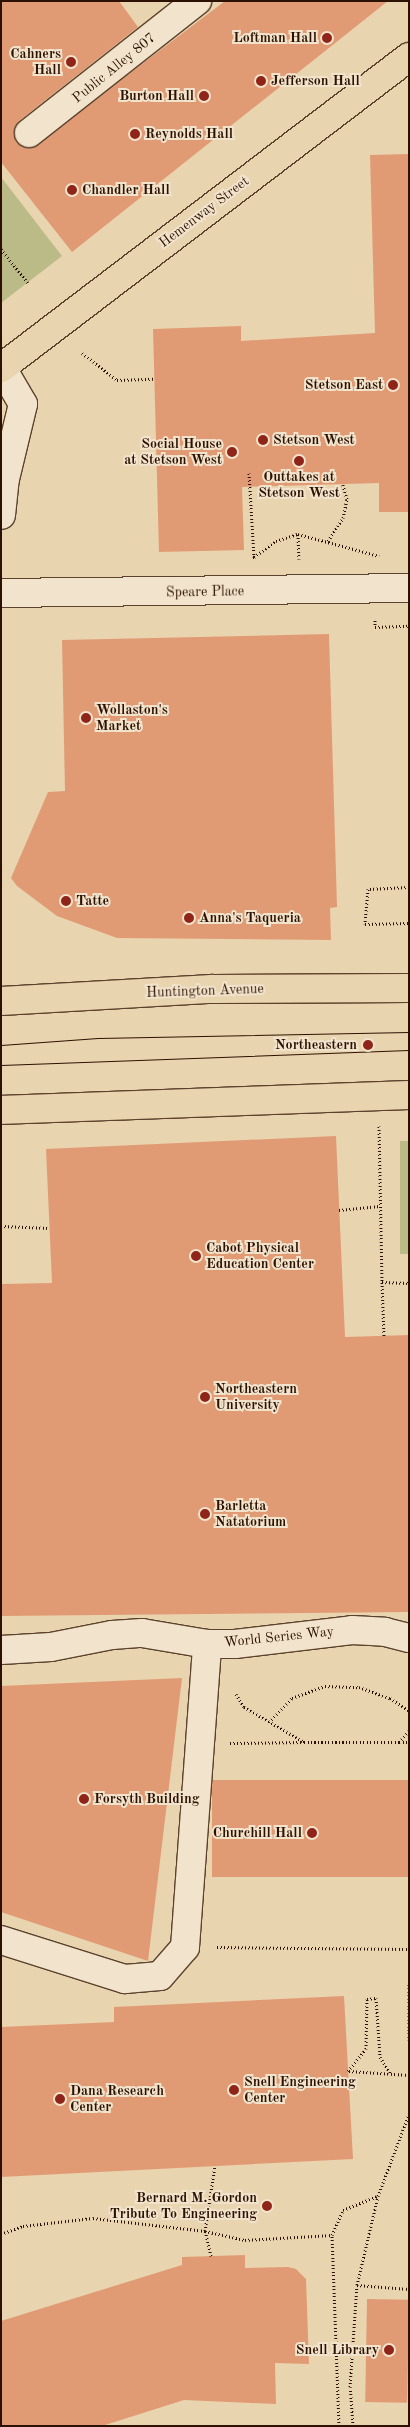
<!DOCTYPE html>
<html>
<head>
<meta charset="utf-8">
<style>
	body { margin:0 }
	#map { position:relative; width:410px; height:2427px; overflow:hidden; background:#e9d4b0; font-family:"Old Standard TT",serif }
	div>[style] { position:absolute }
	[style*='--x'] { left:calc(var(--x)*1px); top:calc(var(--y)*1px); width:calc(var(--w)*1px); rotate:calc(var(--a)*1deg) }
	.green>* { inset:0; background:#bb8; transform-origin:0 0 }
	.building>* { inset:0; background:#e19b74; transform-origin:0 0 }
	.path>* { height:3px; margin-top:-1.5px; transform-origin:0; background:repeating-linear-gradient(90deg,#2d1100 0 1px,transparent 0 3.5px) }
	.roads { filter:drop-shadow(1px 0 #5c422c) drop-shadow(-1px 0 #5c422c) drop-shadow(0 1px #5c422c) drop-shadow(0 -1px #5c422c) }
	.minor>* { height:28px; margin:-14px; padding:0 14px; transform-origin:14px; border-radius:14px; background:#f1e3cc }
	.major>* { height:28px; margin:-14px; padding:0 14px; transform-origin:14px; border-radius:14px; background:#e9d4b0 }
	.tram>* { height:1px; margin:-0.5px; padding:0 0.5px; transform-origin:0.5px; border-radius:0.5px; background:#2d1100 }
	.dots>* { width:14px; height:14px; translate:-50% -50%; box-sizing:border-box; border:2px solid #f1e3cc; border-radius:50% }
	span { translate:-50% -50%; white-space:nowrap; text-align:center; line-height:1.15; -webkit-text-stroke:4px #f1e3cc; paint-order:stroke }
	.poi-label { font-size:14px; color:#2d1100; font-weight:700 }
	.right { translate:-100% -50%; text-align:right }
	.left { translate:0 -50%; text-align:left }
	.street-label { font-size:14px; color:#2d1100 }
	.frame { position:absolute; inset:0; border:2px solid #2d1100; pointer-events:none }
</style>
</head>
<body>
<div id="map">
	<div class="green">
		<div style="clip-path:polygon(1px 177px,62px 256px,1px 303px)"></div>
		<div style="left:400px;top:1141px;width:9px;height:113px"></div>
	</div>
	<div class="building">
		<div style="clip-path:polygon(1px 1px,119px 1px,138px 27px,19px 121px,14px 135px,16px 142px,31px 148px,225px 1px,388px 1px,72px 252px,1px 162px)"></div>
		<div style="clip-path:polygon(409px 154px,409px 512px,379px 512px,379px 483px,242px 487px,244px 550px,159px 552px,153px 329px,241px 326px,241px 341px,375px 333px,370px 155px)"></div>
		<div style="clip-path:polygon(329px 634px,337px 907px,330px 908px,331px 940px,117px 938px,57px 916px,17px 886px,11px 878px,48px 792px,65px 791px,62px 640px)"></div>
		<div style="clip-path:polygon(336px 1136px,345px 1337px,409px 1335px,409px 1612px,1px 1616px,1px 1284px,52px 1283px,46px 1149px)"></div>
		<div style="clip-path:polygon(182px 1678px,148px 1961px,1px 1912px,1px 1686px)"></div>
		<div style="left:409px;top:1780px;width:97px;height:197px;rotate:90deg"></div>
		<div style="clip-path:polygon(344px 1996px,353px 2159px,1px 2177px,1px 2027px,114px 2022px,114px 2007px)"></div>
		<div style="clip-path:polygon(245px 2255px,245px 2268px,288px 2267px,296px 2269px,306px 2279px,309px 2364px,275px 2363px,276px 2404px,184px 2400px,102px 2426px,1px 2426px,1px 2321px,182px 2265px,182px 2257px)"></div>
		<div style="left:367px;top:2299px;width:42px;height:103px;rotate:1deg"></div>
	</div>
	<div class="path">
		<div style="--x:1;--y:249;--w:43;--a:51.5"></div>
		<div style="--x:82;--y:353;--w:44;--a:37.6"></div>
		<div style="--x:117;--y:380;--w:37;--a:-2"></div>
		<div style="--x:249;--y:473;--w:84;--a:86.6"></div>
		<div style="--x:254;--y:557;--w:3;--a:180"></div>
		<div style="--x:298;--y:534;--w:25;--a:88"></div>
		<div style="--x:328;--y:541;--w:27;--a:-57"></div>
		<div style="--x:343;--y:518;--w:19;--a:-78"></div>
		<div style="--x:347;--y:499;--w:15;--a:-106"></div>
		<div style="--x:254;--y:557;--w:27;--a:-36"></div>
		<div style="--x:276;--y:541;--w:23;--a:-18"></div>
		<div style="--x:298;--y:534;--w:84;--a:15.2"></div>
		<div style="--x:375;--y:620;--w:7;--a:90"></div>
		<div style="--x:375;--y:627;--w:34;--a:-2"></div>
		<div style="--x:409;--y:887;--w:41;--a:177.2"></div>
		<div style="--x:368;--y:889;--w:35;--a:95"></div>
		<div style="--x:365;--y:924;--w:44;--a:-1.3"></div>
		<div style="--x:379;--y:1126;--w:156;--a:88.9"></div>
		<div style="--x:382;--y:1282;--w:27;--a:2"></div>
		<div style="--x:339;--y:1210;--w:41;--a:-5.6"></div>
		<div style="--x:1;--y:1226;--w:49;--a:2.3"></div>
		<div style="--x:382;--y:1282;--w:54;--a:87.9"></div>
		<div style="--x:236;--y:1694;--w:15;--a:58"></div>
		<div style="--x:244;--y:1707;--w:69;--a:30.3"></div>
		<div style="--x:304;--y:1742;--w:95;--a:0"></div>
		<div style="--x:399;--y:1742;--w:15;--a:-48"></div>
		<div style="--x:269;--y:1722;--w:33;--a:-46"></div>
		<div style="--x:292;--y:1698;--w:35;--a:-20"></div>
		<div style="--x:325;--y:1686;--w:34;--a:2"></div>
		<div style="--x:359;--y:1687;--w:33;--a:20"></div>
		<div style="--x:390;--y:1698;--w:23;--a:34"></div>
		<div style="--x:399;--y:1742;--w:10;--a:0"></div>
		<div style="--x:230;--y:1743;--w:74;--a:-0.8"></div>
		<div style="--x:217;--y:1947;--w:192;--a:0.6"></div>
		<div style="--x:409;--y:1984;--w:56;--a:90"></div>
		<div style="--x:348;--y:2071;--w:28;--a:-51"></div>
		<div style="--x:366;--y:2049;--w:50;--a:-88.9"></div>
		<div style="--x:367;--y:1999;--w:9;--a:-6"></div>
		<div style="--x:376;--y:1998;--w:59;--a:86.1"></div>
		<div style="--x:380;--y:2057;--w:20;--a:57"></div>
		<div style="--x:349;--y:2071;--w:60;--a:3.8"></div>
		<div style="--x:1;--y:2234;--w:23;--a:-20"></div>
		<div style="--x:23;--y:2226;--w:70;--a:-6.5"></div>
		<div style="--x:93;--y:2218;--w:113;--a:6.6"></div>
		<div style="--x:205;--y:2231;--w:41;--a:12.7"></div>
		<div style="--x:245;--y:2240;--w:87;--a:-3.3"></div>
		<div style="--x:211;--y:2256;--w:26;--a:-103"></div>
		<div style="--x:205;--y:2231;--w:66;--a:-81.3"></div>
		<div style="--x:357;--y:2285;--w:52;--a:4.4"></div>
		<div style="--x:339;--y:2426;--w:191;--a:-92.1"></div>
		<div style="--x:332;--y:2235;--w:27;--a:-66"></div>
		<div style="--x:343;--y:2210;--w:38;--a:-22"></div>
		<div style="--x:378;--y:2196;--w:88;--a:-69.3"></div>
		<div style="--x:353;--y:2426;--w:39;--a:-94"></div>
		<div style="--x:350;--y:2387;--w:102;--a:-86.1"></div>
		<div style="--x:357;--y:2285;--w:91;--a:-76.7"></div>
	</div>
	<div class="roads">
		<div class="minor">
			<div style="--x:29;--y:133;--w:214;--a:-38.2"></div>
			<div style="--x:1;--y:515;--w:36;--a:-84"></div>
			<div style="--x:5;--y:479;--w:77;--a:-76.5"></div>
			<div style="--x:23;--y:404;--w:42;--a:-120.3"></div>
			<div style="--x:1;--y:593;--w:408;--a:-0.7"></div>
			<div style="--x:1;--y:1650;--w:50;--a:-3.4"></div>
			<div style="--x:51;--y:1647;--w:62;--a:-11.1"></div>
			<div style="--x:112;--y:1635;--w:30;--a:-4"></div>
			<div style="--x:142;--y:1633;--w:66;--a:9.6"></div>
			<div style="--x:207;--y:1644;--w:28;--a:0"></div>
			<div style="--x:235;--y:1644;--w:118;--a:-6.8"></div>
			<div style="--x:352;--y:1630;--w:33;--a:3"></div>
			<div style="--x:385;--y:1632;--w:25;--a:14"></div>
			<div style="--x:1;--y:1940;--w:130;--a:17.5"></div>
			<div style="--x:125;--y:1979;--w:35;--a:-5"></div>
			<div style="--x:160;--y:1976;--w:38;--a:-49"></div>
			<div style="--x:185;--y:1947;--w:304;--a:-85.8"></div>
		</div>
		<div class="major">
			<div style="--x:1;--y:368;--w:513;--a:-37.32"></div>
			<div style="--x:1;--y:1001;--w:211;--a:-3.3"></div>
			<div style="--x:212;--y:989;--w:197;--a:-0.3"></div>
			<div style="--x:1;--y:1110;--w:408;--a:-2.1"></div>
		</div>
	</div>
	<div class="tram">
		<div style="--x:1;--y:1045;--w:97;--a:-4.1"></div>
		<div style="--x:98;--y:1038;--w:311;--a:-1.1"></div>
		<div style="--x:1;--y:1065;--w:408;--a:-2.1"></div>
	</div>
	<div class="dots">
		<div style="left:327px;top:38px;background:#8f2418"></div>
		<div style="left:71px;top:62px;background:#8f2418"></div>
		<div style="left:261px;top:81px;background:#8f2418"></div>
		<div style="left:204px;top:96px;background:#8f2418"></div>
		<div style="left:135px;top:134px;background:#8f2418"></div>
		<div style="left:72px;top:190px;background:#8f2418"></div>
		<div style="left:393px;top:385px;background:#8f2418"></div>
		<div style="left:263px;top:440px;background:#8f2418"></div>
		<div style="left:232px;top:452px;background:#8f2418"></div>
		<div style="left:299px;top:461px;background:#8f2418"></div>
		<div style="left:86px;top:718px;background:#8f2418"></div>
		<div style="left:66px;top:901px;background:#8f2418"></div>
		<div style="left:189px;top:918px;background:#8f2418"></div>
		<div style="left:368px;top:1045px;background:#8f2418"></div>
		<div style="left:196px;top:1256px;background:#8f2418"></div>
		<div style="left:205px;top:1397px;background:#8f2418"></div>
		<div style="left:205px;top:1514px;background:#8f2418"></div>
		<div style="left:84px;top:1799px;background:#8f2418"></div>
		<div style="left:312px;top:1833px;background:#8f2418"></div>
		<div style="left:234px;top:2090px;background:#8f2418"></div>
		<div style="left:60px;top:2099px;background:#8f2418"></div>
		<div style="left:267px;top:2206px;background:#8f2418"></div>
		<div style="left:389px;top:2350px;background:#8f2418"></div>
	</div>
	<div class="poi-label">
		<span class="right" style="left:317px;top:38px">Loftman Hall</span>
		<span class="right" style="left:61px;top:62px">Cahners<br>Hall</span>
		<span class="left" style="left:271px;top:81px">Jefferson Hall</span>
		<span class="right" style="left:194px;top:96px">Burton Hall</span>
		<span class="left" style="left:145px;top:134px">Reynolds Hall</span>
		<span class="left" style="left:82px;top:190px">Chandler Hall</span>
		<span class="right" style="left:383px;top:385px">Stetson East</span>
		<span class="left" style="left:273px;top:440px">Stetson West</span>
		<span class="right" style="left:222px;top:452px">Social House<br>at Stetson West</span>
		<span style="left:299px;top:485px">Outtakes at<br>Stetson West</span>
		<span class="left" style="left:96px;top:718px">Wollaston's<br>Market</span>
		<span class="left" style="left:76px;top:901px">Tatte</span>
		<span class="left" style="left:199px;top:918px">Anna's Taqueria</span>
		<span class="right" style="left:357px;top:1045px">Northeastern</span>
		<span class="left" style="left:206px;top:1256px">Cabot Physical<br>Education Center</span>
		<span class="left" style="left:215px;top:1397px">Northeastern<br>University</span>
		<span class="left" style="left:215px;top:1514px">Barletta<br>Natatorium</span>
		<span class="left" style="left:94px;top:1799px">Forsyth Building</span>
		<span class="right" style="left:302px;top:1833px">Churchill Hall</span>
		<span class="left" style="left:244px;top:2090px">Snell Engineering<br>Center</span>
		<span class="left" style="left:70px;top:2099px">Dana Research<br>Center</span>
		<span class="right" style="left:257px;top:2206px">Bernard M. Gordon<br>Tribute To Engineering</span>
		<span class="right" style="left:379px;top:2350px">Snell Library</span>
	</div>
	<div class="street-label">
		<span style="left:114px;top:68px;rotate:-39deg">Public Alley 807</span>
		<span style="left:204px;top:212px;rotate:-37deg">Hemenway Street</span>
		<span style="left:205px;top:592px;rotate:-1deg">Speare Place</span>
		<span style="left:205px;top:991px;rotate:-2deg">Huntington Avenue</span>
		<span style="left:279px;top:1637px;rotate:-6deg">World Series Way</span>
	</div>
	<div class="frame"></div>
</div>
</body>
</html>
